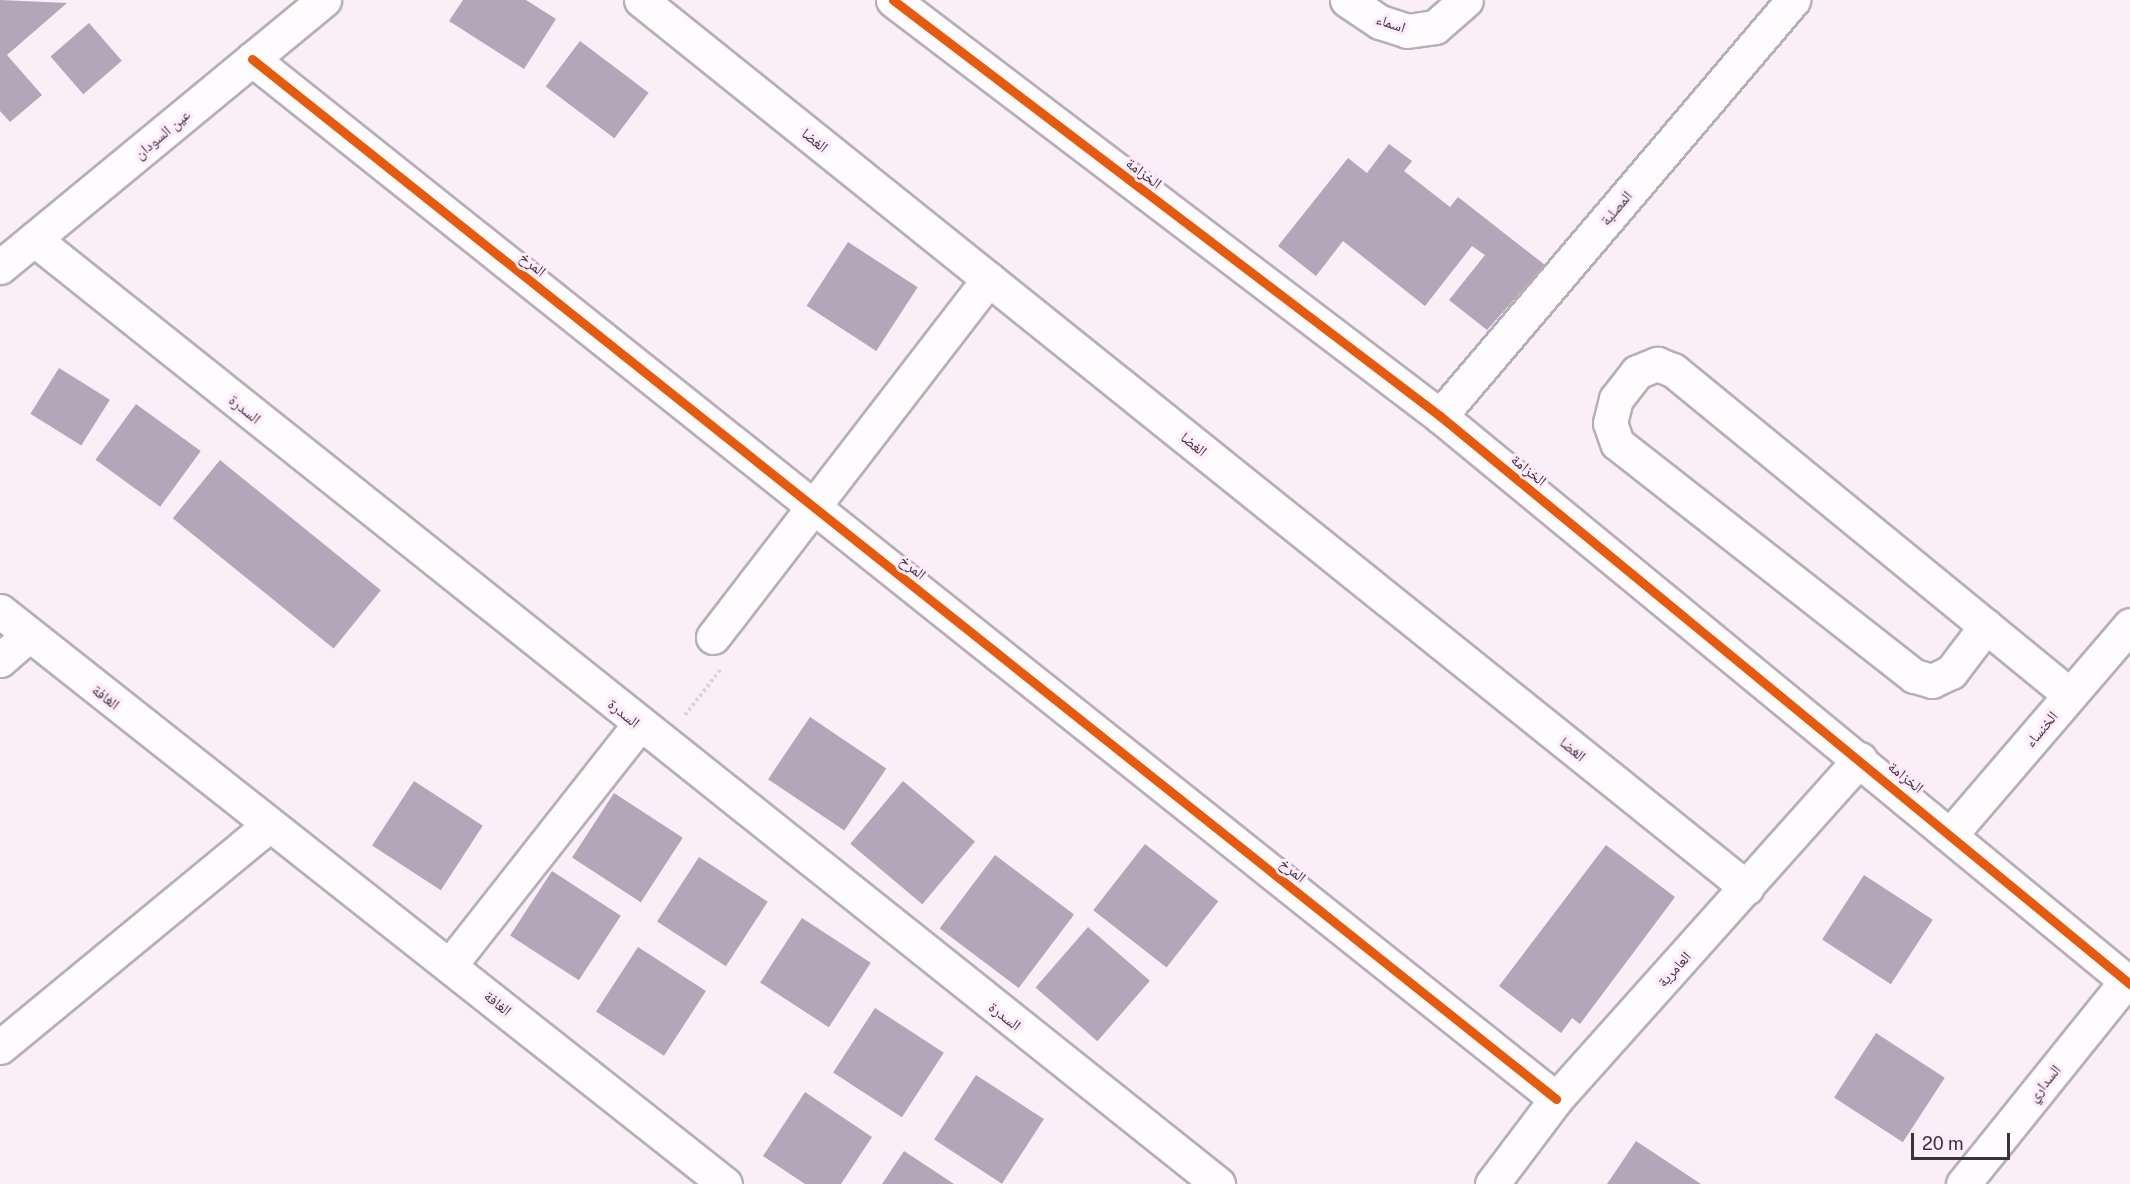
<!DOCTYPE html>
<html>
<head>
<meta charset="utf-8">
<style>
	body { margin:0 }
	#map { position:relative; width:2130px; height:1184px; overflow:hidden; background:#faeef7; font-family:"Public Sans","Noto Naskh Arabic",sans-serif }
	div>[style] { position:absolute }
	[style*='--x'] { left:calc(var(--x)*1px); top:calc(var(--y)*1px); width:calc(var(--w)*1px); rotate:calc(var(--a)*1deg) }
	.building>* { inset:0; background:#b4a6b9; transform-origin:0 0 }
	.path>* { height:4px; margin-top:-2px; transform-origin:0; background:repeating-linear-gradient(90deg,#d8d5d8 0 3px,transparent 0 6px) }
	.roads { filter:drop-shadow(2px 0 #b7afb6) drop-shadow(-2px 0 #b7afb6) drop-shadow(0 2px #b7afb6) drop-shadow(0 -2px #b7afb6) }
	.minor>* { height:33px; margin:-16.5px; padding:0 16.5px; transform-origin:16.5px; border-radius:16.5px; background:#fefcfe }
	.cycleway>* { height:9px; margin:-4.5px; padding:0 4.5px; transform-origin:4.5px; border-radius:4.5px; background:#e8590c }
	span { translate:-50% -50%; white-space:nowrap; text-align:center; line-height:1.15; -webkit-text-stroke:6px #feeafa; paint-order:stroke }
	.street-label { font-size:15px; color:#3a3339 }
	.scale { position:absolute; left:1911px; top:1133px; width:99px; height:27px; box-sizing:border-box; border:3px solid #3a3339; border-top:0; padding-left:8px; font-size:18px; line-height:21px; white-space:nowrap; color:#3a3339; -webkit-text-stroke:4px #feeafa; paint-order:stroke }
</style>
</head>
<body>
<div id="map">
	<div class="building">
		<div style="clip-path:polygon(0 0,67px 3px,7px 55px,42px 95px,10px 122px,0 111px)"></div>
		<div style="clip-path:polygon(463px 0,526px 0,556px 19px,524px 69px,449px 21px)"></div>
		<div style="left:89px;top:23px;width:50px;height:51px;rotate:49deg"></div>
		<div style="left:580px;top:41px;width:86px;height:57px;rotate:37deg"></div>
		<div style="clip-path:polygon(1389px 144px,1412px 161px,1404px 171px,1450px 207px,1458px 197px,1545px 265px,1487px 330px,1449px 300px,1485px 255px,1472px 246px,1425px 306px,1343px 241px,1316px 276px,1278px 246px,1348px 158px,1367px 173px)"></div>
		<div style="left:848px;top:242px;width:83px;height:76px;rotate:33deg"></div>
		<div style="left:59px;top:368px;width:60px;height:54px;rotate:32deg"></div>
		<div style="left:136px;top:404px;width:80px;height:69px;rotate:36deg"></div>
		<div style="left:220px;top:460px;width:207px;height:75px;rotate:39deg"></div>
		<div style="left:810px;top:717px;width:92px;height:75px;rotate:34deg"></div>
		<div style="left:414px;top:781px;width:82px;height:77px;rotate:33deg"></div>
		<div style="left:903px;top:781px;width:94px;height:82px;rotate:40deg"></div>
		<div style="left:614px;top:793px;width:82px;height:77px;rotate:33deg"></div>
		<div style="left:1145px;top:844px;width:93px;height:84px;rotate:38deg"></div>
		<div style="clip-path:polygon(1606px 845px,1675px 897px,1580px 1024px,1572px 1018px,1561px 1033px,1499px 986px)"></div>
		<div style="left:995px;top:855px;width:99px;height:92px;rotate:37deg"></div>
		<div style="left:699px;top:857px;width:82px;height:77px;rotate:33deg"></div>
		<div style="left:552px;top:871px;width:82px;height:77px;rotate:33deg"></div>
		<div style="left:1864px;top:875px;width:82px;height:77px;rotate:33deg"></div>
		<div style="left:802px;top:918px;width:82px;height:77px;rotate:33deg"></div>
		<div style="left:1088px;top:927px;width:82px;height:80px;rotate:41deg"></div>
		<div style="left:638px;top:947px;width:81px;height:77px;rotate:33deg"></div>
		<div style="left:875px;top:1008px;width:82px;height:77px;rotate:33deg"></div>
		<div style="left:1876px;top:1033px;width:82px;height:77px;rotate:33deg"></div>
		<div style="left:976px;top:1075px;width:81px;height:77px;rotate:33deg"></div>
		<div style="clip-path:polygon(805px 1092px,872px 1137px,841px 1184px,805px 1184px,763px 1156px)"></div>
		<div style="clip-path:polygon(1636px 1141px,1701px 1184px,1607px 1184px)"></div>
		<div style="clip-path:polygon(904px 1151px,954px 1184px,882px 1184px)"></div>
	</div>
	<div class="path">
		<div style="--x:685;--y:715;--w:58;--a:-52"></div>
	</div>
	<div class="roads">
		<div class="minor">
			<div style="--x:641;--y:0;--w:1418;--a:38.76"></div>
			<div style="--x:893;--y:0;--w:687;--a:37.25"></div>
			<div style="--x:1440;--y:416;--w:894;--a:39.46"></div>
			<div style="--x:1347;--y:0;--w:40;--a:34"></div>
			<div style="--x:1380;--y:22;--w:28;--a:18"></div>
			<div style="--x:1407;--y:31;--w:28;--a:-8"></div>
			<div style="--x:1435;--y:27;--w:41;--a:-41.1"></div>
			<div style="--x:252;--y:59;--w:1668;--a:38.57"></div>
			<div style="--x:34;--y:239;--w:1515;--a:38.59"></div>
			<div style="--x:0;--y:267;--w:420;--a:-39.5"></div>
			<div style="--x:1440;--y:416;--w:546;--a:-49.68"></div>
			<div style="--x:0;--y:611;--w:924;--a:38.32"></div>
			<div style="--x:1986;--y:626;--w:58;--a:127.3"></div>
			<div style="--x:1951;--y:672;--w:21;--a:155"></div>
			<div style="--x:1932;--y:681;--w:19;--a:-164"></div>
			<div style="--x:1914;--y:676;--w:377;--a:-141.9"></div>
			<div style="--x:1617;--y:443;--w:21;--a:-109"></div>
			<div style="--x:1610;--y:423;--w:25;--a:-76"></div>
			<div style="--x:1616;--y:399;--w:34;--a:-52"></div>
			<div style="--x:1637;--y:372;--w:22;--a:-22"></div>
			<div style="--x:1657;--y:364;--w:17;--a:21"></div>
			<div style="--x:1673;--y:370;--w:513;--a:39.31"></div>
			<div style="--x:713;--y:637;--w:452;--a:-52.4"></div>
			<div style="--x:0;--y:660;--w:37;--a:-41"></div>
			<div style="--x:1951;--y:834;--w:275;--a:-49.4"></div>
			<div style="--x:450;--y:965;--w:305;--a:-51.8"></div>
			<div style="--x:0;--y:1047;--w:349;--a:-39.5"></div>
			<div style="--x:1492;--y:1184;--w:106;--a:-53"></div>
			<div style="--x:1556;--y:1099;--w:456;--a:-48.2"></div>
			<div style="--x:1963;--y:1184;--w:260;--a:-51.2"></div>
		</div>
	</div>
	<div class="cycleway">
		<div style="--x:893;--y:0;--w:687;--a:37.25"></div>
		<div style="--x:1440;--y:416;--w:894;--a:39.46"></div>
		<div style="--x:252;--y:59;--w:1668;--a:38.57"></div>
	</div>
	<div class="street-label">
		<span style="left:1391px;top:23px;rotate:19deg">اسماء</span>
		<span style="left:162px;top:134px;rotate:-40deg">عين السودان</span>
		<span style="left:815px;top:140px;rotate:39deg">الغضا</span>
		<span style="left:1144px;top:173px;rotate:37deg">الخزامة</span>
		<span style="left:1616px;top:208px;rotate:-50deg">المصلبة</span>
		<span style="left:533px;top:264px;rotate:39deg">المرخ</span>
		<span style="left:245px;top:409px;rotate:39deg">السدرة</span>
		<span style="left:1194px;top:444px;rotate:39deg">الغضا</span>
		<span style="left:1529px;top:470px;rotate:39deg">الخزامة</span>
		<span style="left:913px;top:567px;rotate:39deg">المرخ</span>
		<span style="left:106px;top:697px;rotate:38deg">الغافة</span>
		<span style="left:624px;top:713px;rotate:39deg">السدرة</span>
		<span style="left:2041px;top:729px;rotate:-50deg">الخنساء</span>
		<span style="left:1573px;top:749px;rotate:39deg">الغضا</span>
		<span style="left:1906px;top:777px;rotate:39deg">الخزامة</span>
		<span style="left:1293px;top:870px;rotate:39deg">المرخ</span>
		<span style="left:1674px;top:969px;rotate:-48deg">العامرية</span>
		<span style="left:498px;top:1003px;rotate:39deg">الغافة</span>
		<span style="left:1005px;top:1016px;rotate:38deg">السدرة</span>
		<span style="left:2044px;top:1083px;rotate:-51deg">السداري</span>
	</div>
	<div class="scale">20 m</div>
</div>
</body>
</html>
